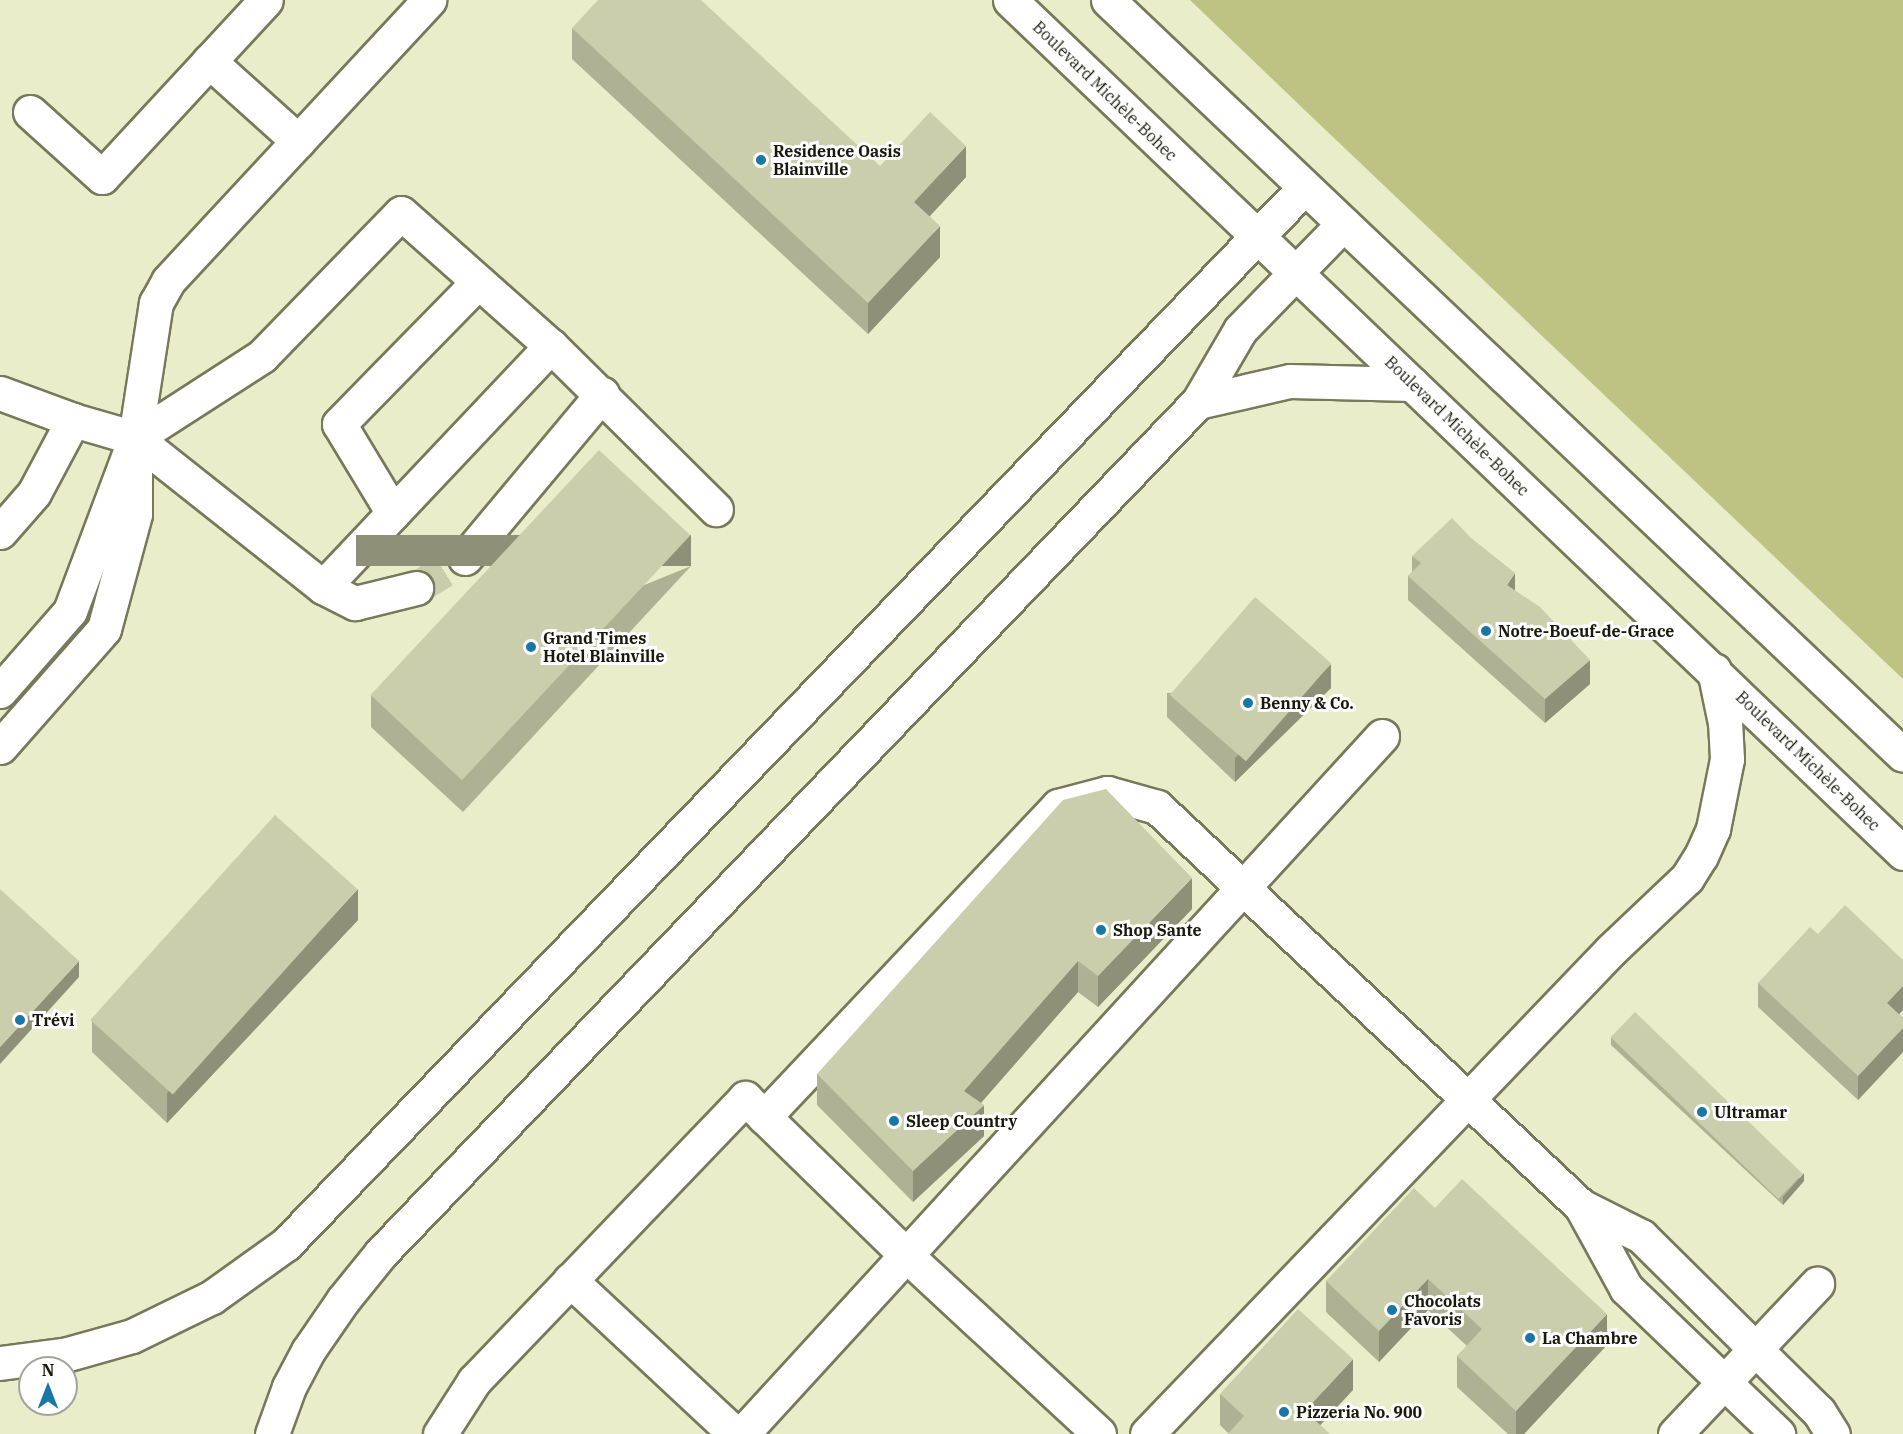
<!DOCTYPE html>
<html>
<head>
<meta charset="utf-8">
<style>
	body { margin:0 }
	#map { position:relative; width:1903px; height:1434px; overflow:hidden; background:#e9edc9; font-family:"IBM Plex Serif",serif }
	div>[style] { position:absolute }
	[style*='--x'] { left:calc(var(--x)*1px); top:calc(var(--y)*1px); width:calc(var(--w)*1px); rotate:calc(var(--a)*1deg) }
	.green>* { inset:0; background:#bec383 }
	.minor-tunnel>* { height:33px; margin-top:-16.5px; transform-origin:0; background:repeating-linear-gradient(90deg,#cacdad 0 33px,transparent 0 49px) }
	.roads { filter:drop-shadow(2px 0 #77795a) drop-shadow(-2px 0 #77795a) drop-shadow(0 2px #77795a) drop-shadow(0 -2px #77795a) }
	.minor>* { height:33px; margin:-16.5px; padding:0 16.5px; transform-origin:16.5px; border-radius:16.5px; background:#fff }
	.highway>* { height:33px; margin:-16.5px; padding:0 16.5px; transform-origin:16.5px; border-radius:16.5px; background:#fff }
	.wall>* { inset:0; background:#afb194 }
	.shaded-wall>* { inset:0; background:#8e9078; transform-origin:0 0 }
	.building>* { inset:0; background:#cbceac; transform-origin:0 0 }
	.dots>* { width:16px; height:16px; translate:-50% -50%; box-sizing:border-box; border:3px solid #fff; border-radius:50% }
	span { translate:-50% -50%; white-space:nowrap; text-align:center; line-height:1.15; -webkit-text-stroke:6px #fff; paint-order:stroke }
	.street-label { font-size:16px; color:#191a0d }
	.poi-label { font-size:16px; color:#191a0d; font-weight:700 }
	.left { translate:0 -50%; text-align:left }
	.north { position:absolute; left:18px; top:1356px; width:60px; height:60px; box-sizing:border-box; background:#fff; border:2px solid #a3a39e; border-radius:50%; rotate:0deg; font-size:16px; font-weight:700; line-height:24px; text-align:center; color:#191a0d }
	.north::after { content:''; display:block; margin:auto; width:21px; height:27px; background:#1877a4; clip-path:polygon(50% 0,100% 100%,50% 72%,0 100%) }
</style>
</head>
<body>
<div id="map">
	<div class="green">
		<div style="clip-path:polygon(1190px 0,1903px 0,1903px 679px,1313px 118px)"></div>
	</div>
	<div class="minor-tunnel">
		<div style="--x:416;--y:588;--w:57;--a:-31.5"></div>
	</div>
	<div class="roads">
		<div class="minor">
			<div style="--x:1010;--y:0;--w:1235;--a:43.69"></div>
			<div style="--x:1108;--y:0;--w:1096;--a:43.52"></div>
			<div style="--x:209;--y:61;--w:120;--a:42"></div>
			<div style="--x:30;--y:112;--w:97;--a:42.1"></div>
			<div style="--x:102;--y:177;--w:241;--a:-47.2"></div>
			<div style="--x:0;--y:393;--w:78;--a:20.3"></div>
			<div style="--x:73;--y:420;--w:65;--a:16.2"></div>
			<div style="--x:135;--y:438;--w:240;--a:38.4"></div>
			<div style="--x:323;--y:587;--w:332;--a:-46.6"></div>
			<div style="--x:551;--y:346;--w:232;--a:44.7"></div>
			<div style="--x:393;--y:513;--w:104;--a:-121.2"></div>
			<div style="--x:339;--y:424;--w:199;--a:-45.6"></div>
			<div style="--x:0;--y:532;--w:52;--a:-48.9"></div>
			<div style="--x:34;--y:493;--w:83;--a:-61.9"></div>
			<div style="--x:465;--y:558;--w:214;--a:-50.1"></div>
			<div style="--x:323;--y:587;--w:36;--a:27"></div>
			<div style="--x:355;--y:603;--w:63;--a:-13.8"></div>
			<div style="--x:0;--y:691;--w:106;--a:-48.8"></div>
			<div style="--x:70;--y:611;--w:185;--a:-69.4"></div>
			<div style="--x:135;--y:438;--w:151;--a:-32.8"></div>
			<div style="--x:262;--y:356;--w:199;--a:-45.8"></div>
			<div style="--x:401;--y:213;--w:200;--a:41.6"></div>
			<div style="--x:0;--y:747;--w:157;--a:-48.6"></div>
			<div style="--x:104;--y:629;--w:119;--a:-74.9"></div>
			<div style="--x:135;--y:514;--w:76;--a:-90"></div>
			<div style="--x:135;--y:438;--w:137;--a:-81.2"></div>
			<div style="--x:156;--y:303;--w:25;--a:-61"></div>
			<div style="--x:168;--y:281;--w:384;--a:-47.1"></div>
			<div style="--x:764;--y:1117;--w:428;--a:-46.6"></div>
			<div style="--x:1058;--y:806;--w:51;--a:-14.9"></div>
			<div style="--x:1107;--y:793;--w:52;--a:15.6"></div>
			<div style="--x:1157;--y:807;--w:582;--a:43.26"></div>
			<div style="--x:1581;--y:1206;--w:67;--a:26.6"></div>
			<div style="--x:1641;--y:1236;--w:250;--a:44.7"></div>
			<div style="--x:1819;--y:1412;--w:26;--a:58"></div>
			<div style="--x:1581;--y:1206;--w:94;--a:61.2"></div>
			<div style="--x:1626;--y:1288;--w:211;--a:43.8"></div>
			<div style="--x:570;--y:1280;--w:226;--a:43"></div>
			<div style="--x:440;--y:1434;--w:63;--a:-57.3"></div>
			<div style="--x:474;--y:1381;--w:392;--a:-46.2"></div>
			<div style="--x:745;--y:1098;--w:225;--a:44.3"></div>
			<div style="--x:906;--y:1255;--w:263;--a:42.8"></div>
			<div style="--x:742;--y:1434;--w:947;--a:-47.48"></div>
			<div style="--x:1147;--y:1434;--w:670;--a:-46.21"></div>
			<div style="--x:1611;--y:950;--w:105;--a:-43.5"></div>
			<div style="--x:1687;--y:878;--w:26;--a:-58"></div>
			<div style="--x:1701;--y:856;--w:30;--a:-66"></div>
			<div style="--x:1713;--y:829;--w:71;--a:-78.7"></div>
			<div style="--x:1727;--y:759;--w:36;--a:-93"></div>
			<div style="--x:1725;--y:723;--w:54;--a:-101.7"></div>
			<div style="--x:1675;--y:1434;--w:207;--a:-46.6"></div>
		</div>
		<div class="highway">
			<div style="--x:1198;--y:402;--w:94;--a:-12.9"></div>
			<div style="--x:1290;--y:381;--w:122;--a:1.4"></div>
			<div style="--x:0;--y:1363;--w:69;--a:-7.5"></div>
			<div style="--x:68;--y:1354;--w:66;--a:-15.7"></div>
			<div style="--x:132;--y:1336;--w:89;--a:-26"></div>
			<div style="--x:212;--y:1297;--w:91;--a:-35.6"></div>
			<div style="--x:286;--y:1244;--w:1467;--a:-46.05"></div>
			<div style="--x:272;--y:1434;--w:50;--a:-70.1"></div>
			<div style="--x:289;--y:1387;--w:41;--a:-62.2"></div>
			<div style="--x:308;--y:1351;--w:62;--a:-55.5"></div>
			<div style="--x:343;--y:1300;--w:60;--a:-51"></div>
			<div style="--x:381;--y:1253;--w:1180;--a:-46.17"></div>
			<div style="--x:1198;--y:402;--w:83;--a:-59.7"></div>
			<div style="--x:1240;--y:330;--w:148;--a:-45.8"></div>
		</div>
	</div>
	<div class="wall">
		<div style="clip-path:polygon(572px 28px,880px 166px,966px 177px,930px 216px,940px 257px,868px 334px,572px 59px)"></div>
		<div style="clip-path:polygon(1412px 556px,1515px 591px,1590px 684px,1545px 723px,1408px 600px,1408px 576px,1412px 572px)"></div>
		<div style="clip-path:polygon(691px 566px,463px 812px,371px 727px,371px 696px)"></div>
		<div style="clip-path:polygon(1331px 688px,1235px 782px,1167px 717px,1167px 693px)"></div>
		<div style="clip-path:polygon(1192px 909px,1098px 1007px,1078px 992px,981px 1103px,984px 1136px,913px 1202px,817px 1105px,817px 1074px)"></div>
		<div style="clip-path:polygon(358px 920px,167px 1123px,92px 1052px,92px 1021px)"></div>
		<div style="clip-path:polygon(1818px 934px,1903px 960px,1903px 1010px,1899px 1014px,1903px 1018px,1903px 1052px,1858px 1100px,1758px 1007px,1758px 983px)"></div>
		<div style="clip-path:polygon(1611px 1037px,1804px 1181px,1783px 1205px,1611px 1045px)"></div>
		<div style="clip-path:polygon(1435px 1208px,1607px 1345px,1524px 1434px,1508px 1434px,1457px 1387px,1457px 1356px,1467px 1346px,1428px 1310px,1379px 1362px,1326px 1312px,1326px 1281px)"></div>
		<div style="clip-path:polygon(1353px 1390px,1228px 1433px,1220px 1425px,1220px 1394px)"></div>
	</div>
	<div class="shaded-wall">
		<div style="clip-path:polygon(966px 146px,966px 177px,914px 233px,914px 202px)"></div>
		<div style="clip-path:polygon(940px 226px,940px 257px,868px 334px,868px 303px)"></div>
		<div style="left:691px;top:535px;width:31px;height:335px;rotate:90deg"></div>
		<div style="clip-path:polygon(1515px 573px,1515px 597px,1507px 585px)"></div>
		<div style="clip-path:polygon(1590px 660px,1590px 684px,1545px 723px,1545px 699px)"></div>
		<div style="clip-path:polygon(1331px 664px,1331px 688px,1235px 782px,1235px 758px)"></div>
		<div style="clip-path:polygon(1192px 878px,1192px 909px,1098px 1007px,1098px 976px)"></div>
		<div style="clip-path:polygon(358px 889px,358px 920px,167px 1123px,167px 1093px)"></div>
		<div style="clip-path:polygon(79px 961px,79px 977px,0 1064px,0 1047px)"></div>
		<div style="clip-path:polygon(1078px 961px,1078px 992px,964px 1122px,964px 1091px)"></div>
		<div style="clip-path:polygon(1903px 986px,1903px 1010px,1887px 1027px,1887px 1003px)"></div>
		<div style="clip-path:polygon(1903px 1028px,1903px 1052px,1858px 1100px,1858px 1076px)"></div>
		<div style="clip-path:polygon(984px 1105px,984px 1136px,913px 1202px,913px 1171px)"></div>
		<div style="clip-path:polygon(1804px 1173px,1804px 1181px,1783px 1205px,1783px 1197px)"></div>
		<div style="clip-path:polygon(1428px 1279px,1428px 1310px,1379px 1362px,1379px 1331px)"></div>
		<div style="clip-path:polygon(1607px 1314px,1607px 1345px,1524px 1434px,1516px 1434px,1516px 1411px)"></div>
		<div style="clip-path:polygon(1353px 1359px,1353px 1390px,1312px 1434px,1305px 1411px)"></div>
	</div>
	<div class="building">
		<div style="clip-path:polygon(598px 0,701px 0,880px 166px,930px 112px,966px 146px,914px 202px,940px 226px,868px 303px,572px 28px)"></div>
		<div style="left:599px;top:450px;width:125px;height:335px;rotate:43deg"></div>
		<div style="clip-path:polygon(1452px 518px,1470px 537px,1515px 573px,1507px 585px,1540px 607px,1590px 660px,1545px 699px,1408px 576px,1421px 563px,1412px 556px)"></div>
		<div style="left:1255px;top:597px;width:101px;height:130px;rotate:41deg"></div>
		<div style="clip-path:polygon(1106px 789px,1192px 878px,1098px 976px,1078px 961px,964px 1091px,984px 1105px,913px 1171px,817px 1074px,1063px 800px)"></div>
		<div style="left:275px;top:815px;width:111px;height:276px;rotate:42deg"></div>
		<div style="clip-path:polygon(0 889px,79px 961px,0 1047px)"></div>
		<div style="clip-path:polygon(1845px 905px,1903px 960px,1903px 986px,1887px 1003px,1903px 1018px,1903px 1028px,1858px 1076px,1758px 983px,1810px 927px,1818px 934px)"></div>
		<div style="left:1635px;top:1012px;width:233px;height:35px;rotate:44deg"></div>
		<div style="clip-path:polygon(1462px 1179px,1607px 1314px,1516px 1411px,1457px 1356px,1482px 1329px,1428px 1279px,1379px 1331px,1326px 1281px,1414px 1188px,1435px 1208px)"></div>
		<div style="clip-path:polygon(1298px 1309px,1353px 1359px,1305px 1411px,1330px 1434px,1228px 1434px,1244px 1416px,1220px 1394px)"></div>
	</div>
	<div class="dots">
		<div style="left:761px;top:160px;background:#1877a4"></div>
		<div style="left:1486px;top:631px;background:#1877a4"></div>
		<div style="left:531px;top:647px;background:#1877a4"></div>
		<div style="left:1248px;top:703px;background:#1877a4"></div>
		<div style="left:1101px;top:930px;background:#1877a4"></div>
		<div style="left:20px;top:1020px;background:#1877a4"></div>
		<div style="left:1702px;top:1112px;background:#1877a4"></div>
		<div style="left:894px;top:1121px;background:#1877a4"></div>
		<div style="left:1392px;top:1310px;background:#1877a4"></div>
		<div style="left:1530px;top:1338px;background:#1877a4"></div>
		<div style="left:1284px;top:1412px;background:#1877a4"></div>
	</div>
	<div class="street-label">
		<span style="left:1105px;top:91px;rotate:44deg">Boulevard Michèle-Bohec</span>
		<span style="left:1457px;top:426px;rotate:44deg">Boulevard Michèle-Bohec</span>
		<span style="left:1808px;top:761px;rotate:44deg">Boulevard Michèle-Bohec</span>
	</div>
	<div class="poi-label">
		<span class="left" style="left:773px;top:160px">Residence Oasis<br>Blainville</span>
		<span class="left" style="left:1498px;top:631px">Notre-Boeuf-de-Grace</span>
		<span class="left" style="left:543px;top:647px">Grand Times<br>Hotel Blainville</span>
		<span class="left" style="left:1260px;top:703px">Benny &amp; Co.</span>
		<span class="left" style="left:1113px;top:930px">Shop Sante</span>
		<span class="left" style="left:32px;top:1020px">Trévi</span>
		<span class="left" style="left:1714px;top:1112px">Ultramar</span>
		<span class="left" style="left:906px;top:1121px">Sleep Country</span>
		<span class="left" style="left:1404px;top:1310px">Chocolats<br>Favoris</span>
		<span class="left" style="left:1542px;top:1338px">La Chambre</span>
		<span class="left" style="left:1296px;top:1412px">Pizzeria No. 900</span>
	</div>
	<div class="north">N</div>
</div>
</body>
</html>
